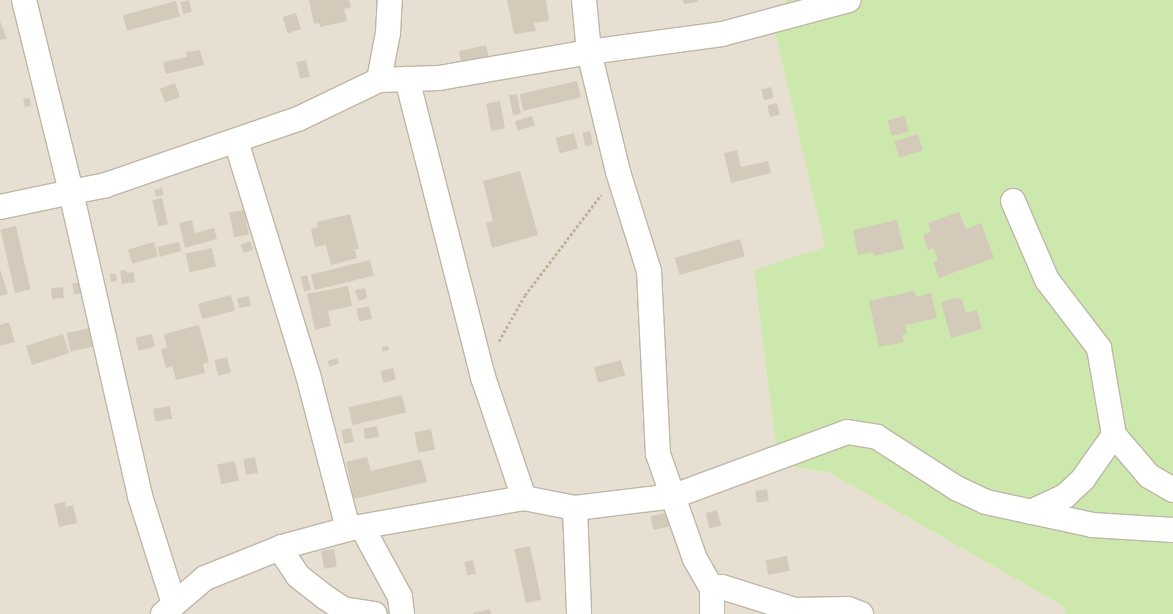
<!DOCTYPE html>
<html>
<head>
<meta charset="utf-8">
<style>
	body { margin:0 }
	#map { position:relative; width:1173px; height:614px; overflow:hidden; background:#f3eee4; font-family:"Fira Sans",sans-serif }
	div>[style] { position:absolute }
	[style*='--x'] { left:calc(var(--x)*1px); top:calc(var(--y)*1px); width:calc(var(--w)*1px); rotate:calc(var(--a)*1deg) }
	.residential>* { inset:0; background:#e7e0d2 }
	.green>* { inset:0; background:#cde8ac }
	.building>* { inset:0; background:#d4caba; transform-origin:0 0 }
	.path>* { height:3px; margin-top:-1.5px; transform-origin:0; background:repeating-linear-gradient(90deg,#c0b298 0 2.5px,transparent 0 5px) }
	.roads { filter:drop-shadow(1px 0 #beb6a7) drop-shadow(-1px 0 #beb6a7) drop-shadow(0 1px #beb6a7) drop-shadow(0 -1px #beb6a7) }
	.street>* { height:24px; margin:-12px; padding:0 12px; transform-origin:12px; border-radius:12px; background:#fff }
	span { translate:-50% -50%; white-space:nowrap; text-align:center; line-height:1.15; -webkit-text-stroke:5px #fff; paint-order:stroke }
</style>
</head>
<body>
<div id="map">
	<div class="residential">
		<div style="clip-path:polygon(0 0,786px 0,775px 32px,826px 247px,778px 464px,830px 473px,1063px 606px,1065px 614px,0 614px)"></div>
	</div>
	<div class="green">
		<div style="clip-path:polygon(786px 0,1173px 0,1173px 614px,1065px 614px,1063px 606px,830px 473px,778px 464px,754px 270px,825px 247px,775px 32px)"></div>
	</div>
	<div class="building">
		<div style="left:189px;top:0;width:12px;height:9px;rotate:76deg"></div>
		<div style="clip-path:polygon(309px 0,349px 0,351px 7px,344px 9px,347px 21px,320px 27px,319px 23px,314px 24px)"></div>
		<div style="clip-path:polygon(507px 0,546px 0,549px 21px,534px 23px,536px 31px,514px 34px)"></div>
		<div style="clip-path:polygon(683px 0,698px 0,698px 2px,684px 4px)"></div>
		<div style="left:176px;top:1px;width:16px;height:55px;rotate:75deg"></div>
		<div style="left:296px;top:13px;width:17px;height:14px;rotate:73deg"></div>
		<div style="clip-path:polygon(0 21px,7px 39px,0 40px)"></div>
		<div style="left:486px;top:45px;width:17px;height:28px;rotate:77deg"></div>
		<div style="clip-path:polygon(200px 50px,204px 65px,166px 74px,163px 62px,187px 57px,186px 52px)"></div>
		<div style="left:306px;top:60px;width:17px;height:10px;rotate:77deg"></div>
		<div style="left:577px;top:81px;width:17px;height:59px;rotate:77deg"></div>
		<div style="left:175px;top:83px;width:15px;height:16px;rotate:70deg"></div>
		<div style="left:771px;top:87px;width:11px;height:10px;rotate:75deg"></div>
		<div style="left:517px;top:94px;width:20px;height:8px;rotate:79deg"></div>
		<div style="clip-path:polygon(30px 98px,31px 106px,25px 107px,23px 99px)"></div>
		<div style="left:500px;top:101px;width:28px;height:14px;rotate:80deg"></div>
		<div style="left:777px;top:103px;width:12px;height:10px;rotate:76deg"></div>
		<div style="left:532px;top:116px;width:10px;height:18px;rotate:73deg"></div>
		<div style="left:905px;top:116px;width:16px;height:18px;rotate:76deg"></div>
		<div style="left:590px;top:131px;width:14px;height:8px;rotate:78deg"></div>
		<div style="left:574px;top:133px;width:16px;height:19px;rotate:75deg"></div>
		<div style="left:918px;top:134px;width:17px;height:25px;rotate:73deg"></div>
		<div style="clip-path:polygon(737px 150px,741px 167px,768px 161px,771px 173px,731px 183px,724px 153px)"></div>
		<div style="clip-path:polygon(520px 171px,538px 235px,492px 248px,486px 223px,493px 221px,483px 181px)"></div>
		<div style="left:162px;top:188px;width:7px;height:8px;rotate:74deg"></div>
		<div style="left:162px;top:198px;width:27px;height:10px;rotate:77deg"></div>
		<div style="left:244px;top:210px;width:25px;height:15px;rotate:79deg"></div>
		<div style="clip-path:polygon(959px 212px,966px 229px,981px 223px,994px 258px,939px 278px,933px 262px,938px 260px,933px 248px,928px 250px,923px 235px,931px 232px,928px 223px)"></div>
		<div style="clip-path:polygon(350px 214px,359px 249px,355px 249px,357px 258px,331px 265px,326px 245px,315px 247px,311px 229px,318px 227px,317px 222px)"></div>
		<div style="clip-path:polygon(192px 220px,195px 233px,214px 228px,217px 239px,185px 248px,179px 223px)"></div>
		<div style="clip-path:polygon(897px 220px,904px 249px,874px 256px,873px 252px,858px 255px,853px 230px)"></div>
		<div style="left:16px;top:226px;width:65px;height:16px;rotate:77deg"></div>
		<div style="left:740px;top:239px;width:18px;height:68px;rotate:74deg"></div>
		<div style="left:250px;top:241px;width:9px;height:10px;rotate:69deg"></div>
		<div style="left:154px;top:242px;width:15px;height:27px;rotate:74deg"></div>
		<div style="clip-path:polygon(179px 242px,181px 251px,160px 257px,157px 247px)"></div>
		<div style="left:212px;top:248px;width:19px;height:27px;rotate:78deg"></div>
		<div style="left:370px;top:260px;width:16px;height:61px;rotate:76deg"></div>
		<div style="clip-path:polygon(0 269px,8px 294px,0 296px)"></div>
		<div style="clip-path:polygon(126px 270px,127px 273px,134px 272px,135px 282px,122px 284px,120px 271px)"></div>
		<div style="clip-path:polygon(110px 274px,116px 274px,117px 281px,111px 282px)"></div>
		<div style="left:307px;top:275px;width:15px;height:7px;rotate:74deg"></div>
		<div style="left:81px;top:282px;width:11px;height:9px;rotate:80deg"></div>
		<div style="clip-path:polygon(348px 286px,352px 306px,328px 311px,331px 326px,315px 330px,307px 294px)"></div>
		<div style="left:63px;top:287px;width:11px;height:12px;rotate:85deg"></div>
		<div style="clip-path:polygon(365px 288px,367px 298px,358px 301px,355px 290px)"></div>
		<div style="clip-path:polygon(914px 291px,916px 297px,931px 293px,937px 318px,905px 325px,907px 334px,902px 335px,904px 342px,879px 347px,869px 301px)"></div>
		<div style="left:231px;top:295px;width:16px;height:34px;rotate:75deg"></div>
		<div style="left:249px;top:296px;width:10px;height:12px;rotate:79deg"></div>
		<div style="clip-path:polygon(956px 298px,962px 299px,966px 313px,977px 310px,982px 329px,951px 338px,941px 302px)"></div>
		<div style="left:369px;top:306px;width:13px;height:13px;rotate:77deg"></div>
		<div style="clip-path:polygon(9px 322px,15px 342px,0 346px,0 325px)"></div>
		<div style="clip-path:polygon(199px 325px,209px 362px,203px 364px,205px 373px,176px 380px,172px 366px,166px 368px,161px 349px,167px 348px,164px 334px)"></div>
		<div style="left:90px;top:328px;width:19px;height:24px;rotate:78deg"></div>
		<div style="left:63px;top:334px;width:20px;height:39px;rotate:72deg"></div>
		<div style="left:152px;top:334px;width:13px;height:17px;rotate:77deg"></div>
		<div style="clip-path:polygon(388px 346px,389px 350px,383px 352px,382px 347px)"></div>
		<div style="left:227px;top:357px;width:16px;height:13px;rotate:76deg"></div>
		<div style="left:337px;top:358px;width:6px;height:10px;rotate:72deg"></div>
		<div style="left:621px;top:360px;width:16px;height:28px;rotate:75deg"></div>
		<div style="left:393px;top:368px;width:12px;height:13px;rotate:76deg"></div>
		<div style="left:402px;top:395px;width:18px;height:55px;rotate:77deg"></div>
		<div style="left:170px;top:406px;width:13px;height:17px;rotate:81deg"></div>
		<div style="left:377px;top:426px;width:11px;height:14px;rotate:80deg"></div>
		<div style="left:351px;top:428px;width:14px;height:10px;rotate:78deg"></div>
		<div style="left:431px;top:429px;width:21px;height:17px;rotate:79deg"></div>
		<div style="left:255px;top:457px;width:16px;height:12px;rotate:79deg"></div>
		<div style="clip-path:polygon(367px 457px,371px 471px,421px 459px,427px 482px,354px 499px,346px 462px)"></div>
		<div style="left:235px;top:461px;width:20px;height:18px;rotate:79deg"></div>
		<div style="left:767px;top:489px;width:12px;height:12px;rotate:81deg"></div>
		<div style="clip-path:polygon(65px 502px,66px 507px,73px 505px,77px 523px,59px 527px,54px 504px)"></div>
		<div style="left:717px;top:510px;width:16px;height:12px;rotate:75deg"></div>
		<div style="left:666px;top:513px;width:14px;height:16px;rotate:78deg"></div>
		<div style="left:530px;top:546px;width:55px;height:16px;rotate:78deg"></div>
		<div style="left:334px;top:549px;width:18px;height:13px;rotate:81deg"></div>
		<div style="left:787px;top:556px;width:15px;height:22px;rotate:79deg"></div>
		<div style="left:473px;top:560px;width:14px;height:9px;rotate:78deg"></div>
		<div style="clip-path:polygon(490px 609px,491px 614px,473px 614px,473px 613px)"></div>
	</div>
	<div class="path">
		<div style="--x:499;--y:341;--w:53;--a:-60.5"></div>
		<div style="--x:525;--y:295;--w:126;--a:-52.8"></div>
	</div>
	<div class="roads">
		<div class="street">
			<div style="--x:24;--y:0;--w:198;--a:76.2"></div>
			<div style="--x:71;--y:192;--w:36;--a:-11"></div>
			<div style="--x:106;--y:185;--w:203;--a:-19"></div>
			<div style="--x:298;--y:119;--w:90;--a:-25.7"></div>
			<div style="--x:379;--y:80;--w:60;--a:-1.9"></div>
			<div style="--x:439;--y:78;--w:152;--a:-9.8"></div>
			<div style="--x:589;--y:52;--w:134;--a:-7.7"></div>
			<div style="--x:722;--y:34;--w:131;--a:-15"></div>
			<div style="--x:584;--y:0;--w:52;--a:84.5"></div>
			<div style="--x:589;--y:52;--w:123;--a:76.4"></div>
			<div style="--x:618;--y:172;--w:104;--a:72.6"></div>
			<div style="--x:649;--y:271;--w:183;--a:87.2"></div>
			<div style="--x:658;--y:454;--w:111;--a:70.6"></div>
			<div style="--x:695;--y:559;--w:34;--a:60"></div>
			<div style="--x:712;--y:588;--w:26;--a:90"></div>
			<div style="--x:407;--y:79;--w:308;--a:75.7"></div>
			<div style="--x:483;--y:377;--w:128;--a:71.3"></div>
			<div style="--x:379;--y:80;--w:48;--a:-79.2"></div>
			<div style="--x:388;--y:33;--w:33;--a:-87"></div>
			<div style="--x:236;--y:141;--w:245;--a:72.9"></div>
			<div style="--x:308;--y:375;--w:159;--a:75.4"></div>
			<div style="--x:1013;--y:201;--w:86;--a:66.7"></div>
			<div style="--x:1047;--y:280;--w:86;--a:52.6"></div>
			<div style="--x:1099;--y:348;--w:88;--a:80.2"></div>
			<div style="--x:1114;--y:435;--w:54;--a:49.5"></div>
			<div style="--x:1149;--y:476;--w:28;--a:30"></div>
			<div style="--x:0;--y:207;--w:73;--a:-11.9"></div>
			<div style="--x:71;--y:192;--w:312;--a:77.2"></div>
			<div style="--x:140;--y:496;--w:113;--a:72.5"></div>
			<div style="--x:575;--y:508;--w:106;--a:87.8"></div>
			<div style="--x:1031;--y:512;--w:38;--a:-25"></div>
			<div style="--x:1065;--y:496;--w:25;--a:-43"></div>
			<div style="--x:1083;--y:479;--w:54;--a:-54.8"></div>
			<div style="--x:363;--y:529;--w:77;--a:61.4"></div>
			<div style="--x:400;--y:597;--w:17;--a:83"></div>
			<div style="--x:282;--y:547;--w:8;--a:76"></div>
			<div style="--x:284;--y:555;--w:25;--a:56"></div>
			<div style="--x:298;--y:576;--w:34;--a:38"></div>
			<div style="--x:325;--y:597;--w:22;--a:34"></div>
			<div style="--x:343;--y:609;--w:32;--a:9"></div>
			<div style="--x:712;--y:588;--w:10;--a:-6"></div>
			<div style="--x:722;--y:587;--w:77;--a:17.5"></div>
			<div style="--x:795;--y:610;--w:53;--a:-1.1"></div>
			<div style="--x:848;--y:609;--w:14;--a:21"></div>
			<div style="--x:163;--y:614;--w:55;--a:-40.6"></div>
			<div style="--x:205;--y:578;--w:83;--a:-21.9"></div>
			<div style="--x:282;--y:547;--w:68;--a:-15.3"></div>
			<div style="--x:348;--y:529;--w:179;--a:-10"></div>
			<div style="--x:524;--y:498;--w:52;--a:11.1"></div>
			<div style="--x:575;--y:508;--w:100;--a:-6.9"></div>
			<div style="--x:674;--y:496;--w:184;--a:-20.3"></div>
			<div style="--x:847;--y:432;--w:30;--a:9"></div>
			<div style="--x:877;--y:437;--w:94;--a:32.8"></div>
			<div style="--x:956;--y:488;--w:33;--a:25"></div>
			<div style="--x:986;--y:502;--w:108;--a:12.2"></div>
			<div style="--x:1092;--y:525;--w:81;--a:3.5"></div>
		</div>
	</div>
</div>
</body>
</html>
